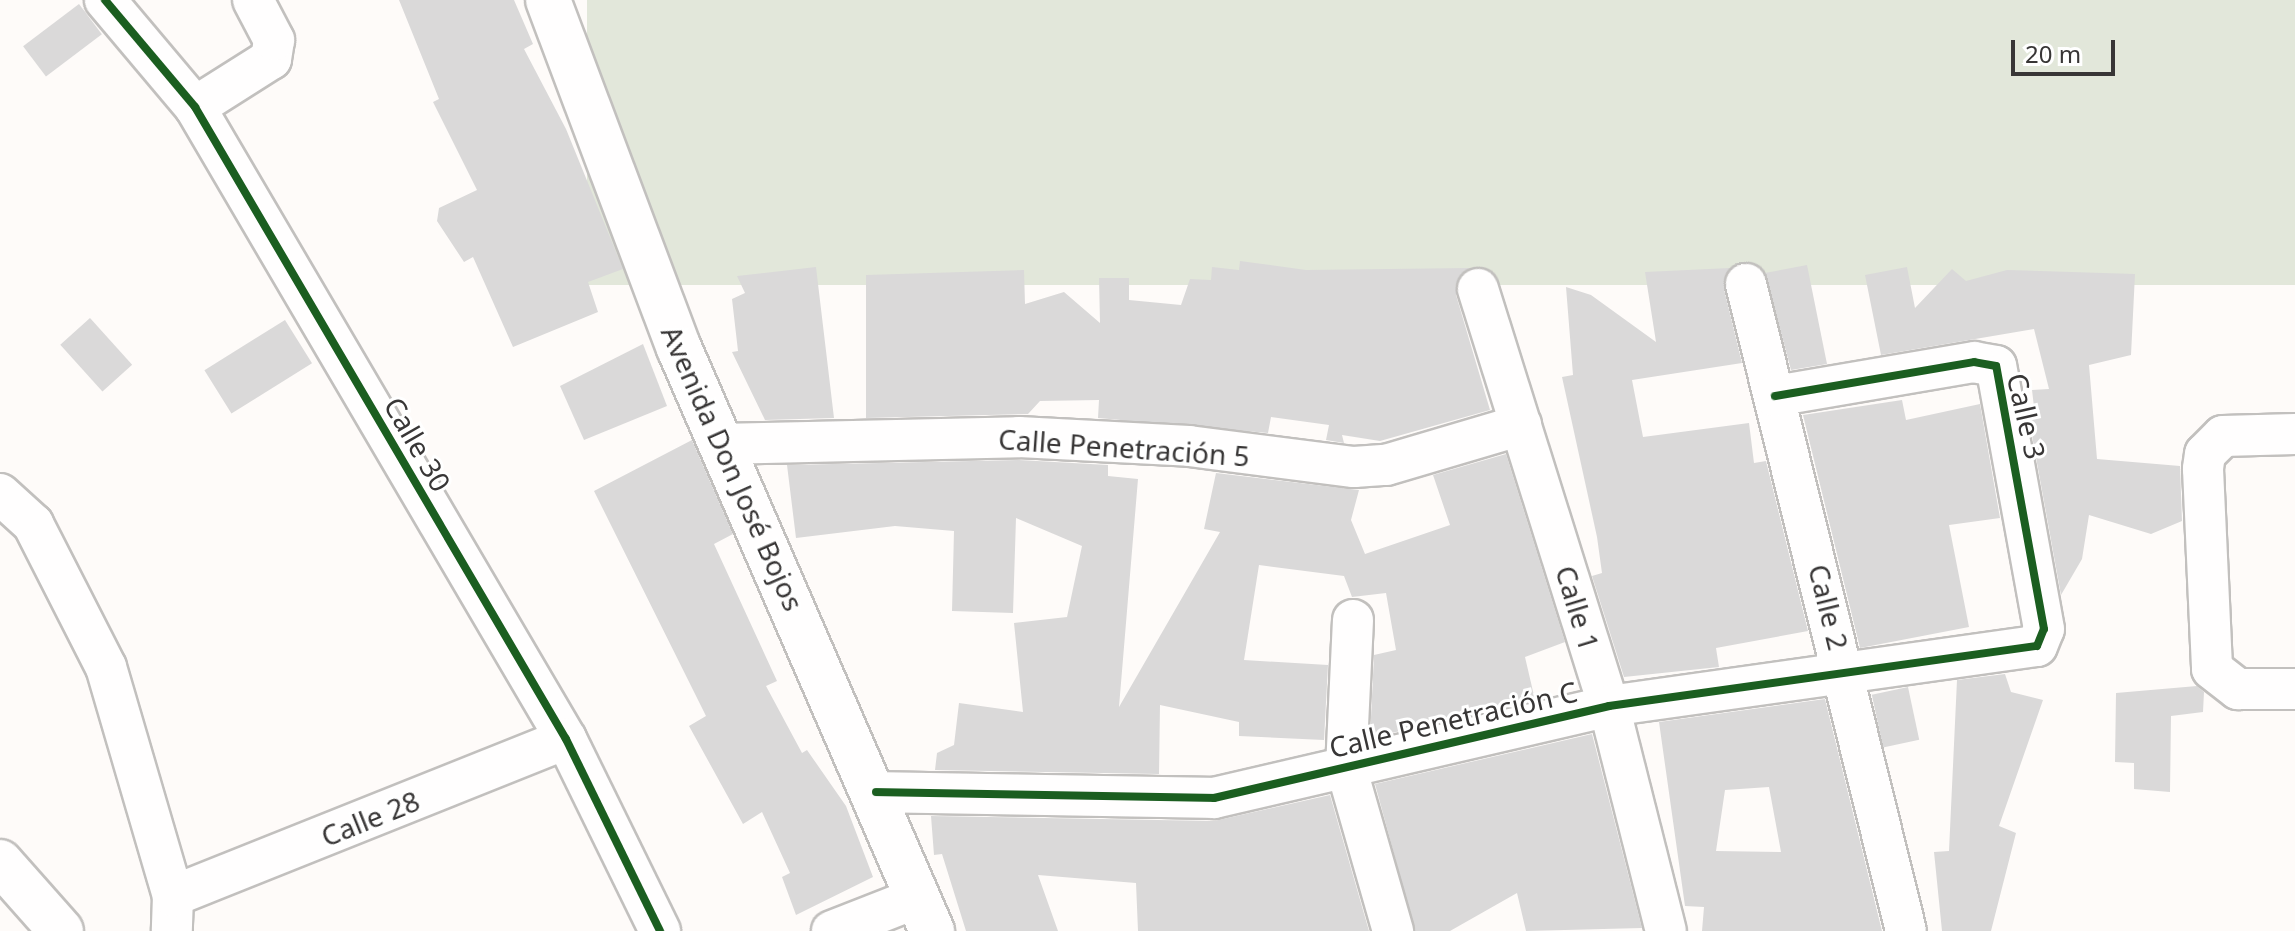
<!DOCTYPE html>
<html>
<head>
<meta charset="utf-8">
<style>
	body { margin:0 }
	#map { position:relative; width:2295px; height:931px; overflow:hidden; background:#fefbf9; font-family:"Noto Sans",sans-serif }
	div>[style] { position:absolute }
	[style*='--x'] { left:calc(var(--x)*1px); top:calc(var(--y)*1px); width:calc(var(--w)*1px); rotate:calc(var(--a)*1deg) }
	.green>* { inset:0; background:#e2e7da; transform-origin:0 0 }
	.building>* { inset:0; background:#dad9d9; transform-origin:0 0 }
	.roads { filter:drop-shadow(2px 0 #c2c0be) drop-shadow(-2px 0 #c2c0be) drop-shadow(0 2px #c2c0be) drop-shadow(0 -2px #c2c0be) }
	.street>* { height:40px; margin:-20px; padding:0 20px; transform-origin:20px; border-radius:20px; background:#fffefe }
	.secondary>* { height:44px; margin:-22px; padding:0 22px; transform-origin:22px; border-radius:22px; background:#fffefe }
	.cycleway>* { height:8px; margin:-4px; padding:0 4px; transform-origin:4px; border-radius:4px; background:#1b5e20 }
	span { translate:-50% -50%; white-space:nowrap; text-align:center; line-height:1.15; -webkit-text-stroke:6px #fff; paint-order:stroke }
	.street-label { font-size:28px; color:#383636 }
	.scale { position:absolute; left:2011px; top:40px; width:104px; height:36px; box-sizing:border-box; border:4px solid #383636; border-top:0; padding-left:10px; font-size:24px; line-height:28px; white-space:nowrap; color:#383636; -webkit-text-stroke:6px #fff; paint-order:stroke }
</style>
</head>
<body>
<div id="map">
	<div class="green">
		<div style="left:587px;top:0;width:1708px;height:285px"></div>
	</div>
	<div class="building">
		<div style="clip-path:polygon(399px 0,514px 0,533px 44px,524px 49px,566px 129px,623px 269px,588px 282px,598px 312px,513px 347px,473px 257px,464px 262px,437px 221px,439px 208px,477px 190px,433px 102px,439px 99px)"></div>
		<div style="left:79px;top:4px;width:38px;height:70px;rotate:53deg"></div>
		<div style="clip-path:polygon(1240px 261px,1306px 270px,1469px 268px,1456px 295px,1490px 410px,1380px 441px,1342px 435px,1344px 443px,1326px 440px,1329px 425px,1271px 417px,1268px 433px,1098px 418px,1099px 400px,1040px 401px,1028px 414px,866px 418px,866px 275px,1024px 270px,1025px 304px,1064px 292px,1100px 323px,1099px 278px,1129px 278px,1129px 300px,1181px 305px,1190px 279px,1211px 280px,1212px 267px,1239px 270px)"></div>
		<div style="clip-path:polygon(1807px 265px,1827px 364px,1791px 370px,1765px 273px)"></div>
		<div style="clip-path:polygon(816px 267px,834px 418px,765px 420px,732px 352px,738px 351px,732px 299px,745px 293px,737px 276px)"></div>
		<div style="clip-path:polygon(1907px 267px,1915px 308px,1952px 269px,1966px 281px,2007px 270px,2135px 274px,2131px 355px,2089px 365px,2097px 459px,2180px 466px,2182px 521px,2151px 534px,2089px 515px,2082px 559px,2061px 595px,2027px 408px,2034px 407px,2032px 390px,2049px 389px,2034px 329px,1881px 355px,1865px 275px)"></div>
		<div style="clip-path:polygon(1730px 268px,1724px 289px,1742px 363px,1632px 380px,1643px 437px,1749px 423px,1754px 463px,1766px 461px,1808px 631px,1716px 648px,1719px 667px,1624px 677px,1592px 576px,1602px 573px,1597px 537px,1562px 377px,1573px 375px,1566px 287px,1591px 295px,1656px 342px,1645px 272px)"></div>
		<div style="left:90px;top:318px;width:63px;height:40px;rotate:48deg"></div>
		<div style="left:285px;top:320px;width:51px;height:95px;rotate:58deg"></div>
		<div style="clip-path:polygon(643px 344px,667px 406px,584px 440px,560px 386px)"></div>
		<div style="clip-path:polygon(1902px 400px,1906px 420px,1980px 404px,2000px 518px,1949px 525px,1969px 627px,1860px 648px,1803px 415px)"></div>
		<div style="clip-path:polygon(692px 440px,733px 534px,714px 544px,777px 681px,766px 686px,802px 753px,807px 750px,846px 806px,873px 877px,796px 915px,782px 877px,790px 873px,762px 812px,743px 824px,689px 726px,706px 716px,594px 491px)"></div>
		<div style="clip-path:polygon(1506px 454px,1565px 642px,1525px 657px,1535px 700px,1370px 738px,1374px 655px,1396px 650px,1386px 593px,1352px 597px,1344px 576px,1259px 565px,1244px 660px,1328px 665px,1324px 740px,1239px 736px,1239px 722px,1160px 705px,1159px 774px,935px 770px,937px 753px,954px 745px,959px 703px,1023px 712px,1014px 623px,1067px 617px,1082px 546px,1016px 518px,1013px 613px,952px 611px,954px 531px,895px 526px,796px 538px,787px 465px,1019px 460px,1108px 465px,1108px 476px,1138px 479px,1119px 707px,1220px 532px,1204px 529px,1216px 473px,1359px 490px,1351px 520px,1365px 554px,1450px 525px,1433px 475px)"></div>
		<div style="clip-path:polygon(2005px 674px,2011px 692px,2043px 700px,1999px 826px,2016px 833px,1991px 931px,1942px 931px,1934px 852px,1949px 851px,1957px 680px)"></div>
		<div style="clip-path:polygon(2197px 686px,2204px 692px,2203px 712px,2171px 716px,2170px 792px,2134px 789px,2134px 763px,2115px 762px,2116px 693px)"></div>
		<div style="left:1908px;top:687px;width:54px;height:37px;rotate:78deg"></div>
		<div style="clip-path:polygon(evenodd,1825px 699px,1882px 931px,1702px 931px,1704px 907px,1685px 906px,1659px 722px,1825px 699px,1769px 787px,1781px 852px,1716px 851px,1725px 790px,1769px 787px)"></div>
		<div style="clip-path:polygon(1592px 734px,1642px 928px,1526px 931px,1517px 893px,1450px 931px,1415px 931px,1375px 784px)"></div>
		<div style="clip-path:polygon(1330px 795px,1369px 931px,1138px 931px,1136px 883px,1038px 875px,1058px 931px,966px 931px,942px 854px,934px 855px,931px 816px,1214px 821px)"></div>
	</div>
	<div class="roads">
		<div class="street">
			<div style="--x:105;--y:0;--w:140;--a:49.9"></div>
			<div style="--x:195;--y:107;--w:733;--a:59.59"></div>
			<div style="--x:566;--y:739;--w:214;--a:63.9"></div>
			<div style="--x:195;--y:107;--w:90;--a:-32.3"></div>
			<div style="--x:271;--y:59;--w:19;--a:-81"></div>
			<div style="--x:274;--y:40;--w:45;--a:-117.7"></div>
			<div style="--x:1746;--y:284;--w:666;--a:76.11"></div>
			<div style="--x:1478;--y:289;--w:437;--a:72.6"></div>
			<div style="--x:1609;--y:706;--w:232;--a:75.8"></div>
			<div style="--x:2295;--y:434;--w:72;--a:178.4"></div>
			<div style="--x:2223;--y:436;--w:25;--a:135"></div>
			<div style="--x:2205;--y:454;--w:15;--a:98"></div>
			<div style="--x:2203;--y:469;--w:200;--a:87.4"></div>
			<div style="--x:2212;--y:669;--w:33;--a:38"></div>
			<div style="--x:2238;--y:689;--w:57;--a:0"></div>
			<div style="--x:720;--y:444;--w:299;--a:-1.3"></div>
			<div style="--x:1019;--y:437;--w:170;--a:3"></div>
			<div style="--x:1189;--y:446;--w:166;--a:7.3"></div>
			<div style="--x:1354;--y:467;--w:32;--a:-4"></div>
			<div style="--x:1386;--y:465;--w:141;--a:-16.5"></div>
			<div style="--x:0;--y:494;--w:45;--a:42.3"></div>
			<div style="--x:33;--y:524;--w:161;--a:63"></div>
			<div style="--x:106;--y:667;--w:239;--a:73.7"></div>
			<div style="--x:173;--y:896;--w:35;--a:92"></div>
			<div style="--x:1353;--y:620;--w:147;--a:92.7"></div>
			<div style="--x:1346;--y:767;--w:171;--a:74"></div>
			<div style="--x:876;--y:792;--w:338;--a:1"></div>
			<div style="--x:1214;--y:798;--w:406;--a:-13.1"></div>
			<div style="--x:1609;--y:706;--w:432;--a:-8"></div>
			<div style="--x:2037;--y:646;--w:18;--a:-68"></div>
			<div style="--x:2044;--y:629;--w:267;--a:-100.3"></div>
			<div style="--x:1996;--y:366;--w:22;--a:-170"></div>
			<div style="--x:1974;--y:362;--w:202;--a:170.3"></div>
			<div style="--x:173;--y:896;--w:423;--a:-21.8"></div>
			<div style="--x:832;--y:931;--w:93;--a:-21.3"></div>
		</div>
		<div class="secondary">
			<div style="--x:548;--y:0;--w:372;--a:69.4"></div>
			<div style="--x:679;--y:348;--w:636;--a:66.54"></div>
			<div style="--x:0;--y:862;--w:92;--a:48.5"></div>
		</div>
	</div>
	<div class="cycleway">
		<div style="--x:105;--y:0;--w:140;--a:49.9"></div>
		<div style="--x:195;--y:107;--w:733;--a:59.59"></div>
		<div style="--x:566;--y:739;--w:214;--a:63.9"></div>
		<div style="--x:876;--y:792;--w:338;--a:1"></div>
		<div style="--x:1214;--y:798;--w:406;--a:-13.1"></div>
		<div style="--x:1609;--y:706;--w:432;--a:-8"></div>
		<div style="--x:2037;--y:646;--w:18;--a:-68"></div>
		<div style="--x:2044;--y:629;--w:267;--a:-100.3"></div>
		<div style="--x:1996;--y:366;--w:22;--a:-170"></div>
		<div style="--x:1974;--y:362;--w:202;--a:170.3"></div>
	</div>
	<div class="street-label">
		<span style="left:2027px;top:416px;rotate:77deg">Calle 3</span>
		<span style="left:418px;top:444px;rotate:60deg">Calle 30</span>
		<span style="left:1124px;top:447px;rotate:4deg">Calle Penetración 5</span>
		<span style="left:733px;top:468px;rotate:66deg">Avenida Don José Bojos</span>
		<span style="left:1829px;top:607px;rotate:76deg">Calle 2</span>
		<span style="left:1578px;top:608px;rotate:73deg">Calle 1</span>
		<span style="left:1453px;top:719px;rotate:-13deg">Calle Penetración C</span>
		<span style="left:370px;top:818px;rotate:-22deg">Calle 28</span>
	</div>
	<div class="scale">20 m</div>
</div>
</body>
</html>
